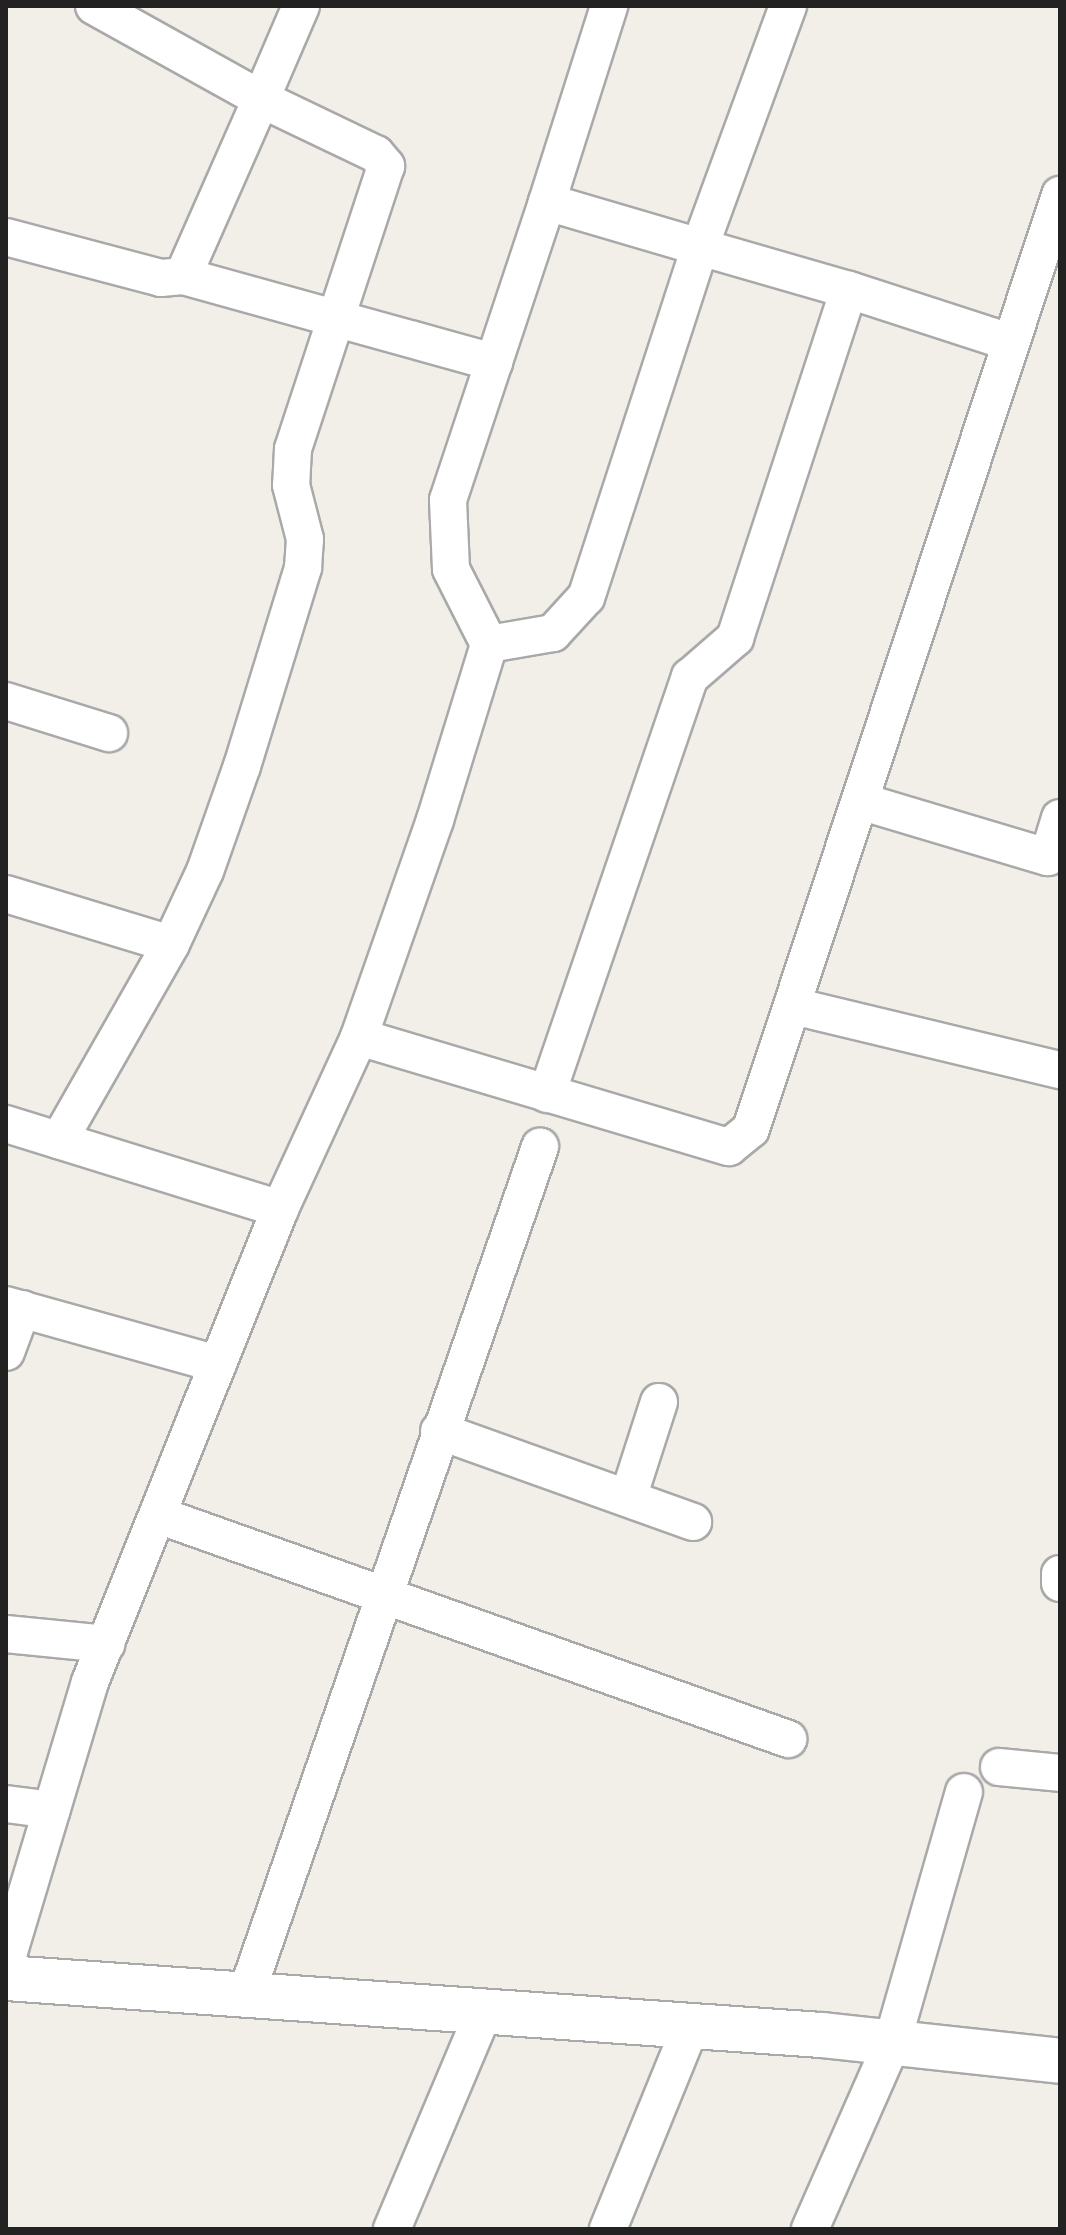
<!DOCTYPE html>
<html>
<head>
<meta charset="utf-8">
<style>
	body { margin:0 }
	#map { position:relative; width:1066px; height:2235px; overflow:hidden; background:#f2efe9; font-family:Raleway,sans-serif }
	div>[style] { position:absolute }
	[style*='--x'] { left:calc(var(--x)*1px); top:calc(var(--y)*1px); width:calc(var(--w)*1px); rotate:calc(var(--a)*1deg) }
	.roads { filter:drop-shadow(2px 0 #a9a9a9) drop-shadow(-2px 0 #a9a9a9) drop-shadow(0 2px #a9a9a9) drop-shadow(0 -2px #a9a9a9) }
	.minor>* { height:36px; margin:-18px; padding:0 18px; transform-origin:18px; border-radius:18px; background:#fff }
	.tertiary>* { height:44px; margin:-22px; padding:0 22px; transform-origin:22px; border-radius:22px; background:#fff }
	span { translate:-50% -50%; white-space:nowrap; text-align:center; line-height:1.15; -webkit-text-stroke:6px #fff; paint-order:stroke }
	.frame { position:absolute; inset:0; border:8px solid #222; pointer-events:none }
</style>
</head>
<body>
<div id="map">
	<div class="roads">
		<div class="minor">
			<div style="--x:94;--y:6;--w:191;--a:29.1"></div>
			<div style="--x:261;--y:99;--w:101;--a:-66.7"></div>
			<div style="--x:788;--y:6;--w:257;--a:110.1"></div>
			<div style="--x:700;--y:247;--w:368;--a:108"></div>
			<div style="--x:586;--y:597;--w:49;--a:132.5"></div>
			<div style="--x:553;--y:633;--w:65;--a:170.2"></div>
			<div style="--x:489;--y:644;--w:84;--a:-116.9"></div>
			<div style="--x:451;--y:569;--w:69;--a:-92.5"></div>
			<div style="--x:448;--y:500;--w:314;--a:-71.6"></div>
			<div style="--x:547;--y:202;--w:159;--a:16.4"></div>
			<div style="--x:700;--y:247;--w:155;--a:16.1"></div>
			<div style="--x:547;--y:202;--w:206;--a:-72.4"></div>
			<div style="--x:6;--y:237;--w:160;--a:14.8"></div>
			<div style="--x:161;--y:278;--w:22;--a:-5"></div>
			<div style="--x:183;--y:276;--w:193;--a:-66.2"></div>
			<div style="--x:261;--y:99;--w:127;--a:25.6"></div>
			<div style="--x:376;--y:154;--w:16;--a:50"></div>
			<div style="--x:386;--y:166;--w:298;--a:108.2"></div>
			<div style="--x:293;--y:449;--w:36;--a:93"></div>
			<div style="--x:291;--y:485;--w:56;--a:75.5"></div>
			<div style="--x:305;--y:539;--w:29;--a:94"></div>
			<div style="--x:303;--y:568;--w:207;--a:107.1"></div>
			<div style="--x:242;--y:766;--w:111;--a:109.4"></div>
			<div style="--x:205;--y:871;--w:81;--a:115"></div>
			<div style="--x:171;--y:944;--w:226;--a:119.7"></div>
			<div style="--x:183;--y:276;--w:323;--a:15.5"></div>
			<div style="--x:6;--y:701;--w:108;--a:17.3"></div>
			<div style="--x:863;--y:802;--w:193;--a:16.6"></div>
			<div style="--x:1048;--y:857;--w:41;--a:-72.9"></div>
			<div style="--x:6;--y:894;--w:172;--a:16.9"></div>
			<div style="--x:793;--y:1006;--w:275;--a:13.5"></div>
			<div style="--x:359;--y:1037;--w:230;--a:-70.7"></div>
			<div style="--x:435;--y:820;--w:184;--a:-72.9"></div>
			<div style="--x:547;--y:1094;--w:441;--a:-71.1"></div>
			<div style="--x:690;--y:677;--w:60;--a:-40.9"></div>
			<div style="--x:735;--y:638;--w:366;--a:-71.9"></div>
			<div style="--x:849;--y:290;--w:168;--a:18"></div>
			<div style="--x:6;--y:1124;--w:287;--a:17.2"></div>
			<div style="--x:280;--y:1209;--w:510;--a:111.88"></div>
			<div style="--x:90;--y:1682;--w:292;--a:106.7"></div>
			<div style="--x:280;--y:1209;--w:189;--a:-65.3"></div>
			<div style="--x:359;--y:1037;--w:386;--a:16.6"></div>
			<div style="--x:729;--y:1147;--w:28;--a:-39"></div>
			<div style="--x:751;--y:1129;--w:984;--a:-71.69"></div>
			<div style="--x:6;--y:1305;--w:220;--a:15.6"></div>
			<div style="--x:6;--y:1352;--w:46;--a:-69.6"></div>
			<div style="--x:439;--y:1431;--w:270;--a:19.7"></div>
			<div style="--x:628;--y:1498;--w:101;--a:-72.1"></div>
			<div style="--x:158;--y:1515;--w:669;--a:19.57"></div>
			<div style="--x:1060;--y:1574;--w:9;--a:90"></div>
			<div style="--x:6;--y:1634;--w:101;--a:5.7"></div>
			<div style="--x:999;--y:1767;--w:61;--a:5.6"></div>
			<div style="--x:6;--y:1804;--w:46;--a:7.4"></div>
			<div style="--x:246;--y:1995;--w:898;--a:-70.88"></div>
			<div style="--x:392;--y:2229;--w:237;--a:-67.1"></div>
			<div style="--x:608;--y:2229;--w:219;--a:-67.8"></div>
			<div style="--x:810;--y:2229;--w:203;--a:-66.2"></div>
			<div style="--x:892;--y:2043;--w:261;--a:-74"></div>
		</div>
		<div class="tertiary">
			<div style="--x:6;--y:1978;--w:818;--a:4"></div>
			<div style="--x:822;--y:2035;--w:239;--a:6.2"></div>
		</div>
	</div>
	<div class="frame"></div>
</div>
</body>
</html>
